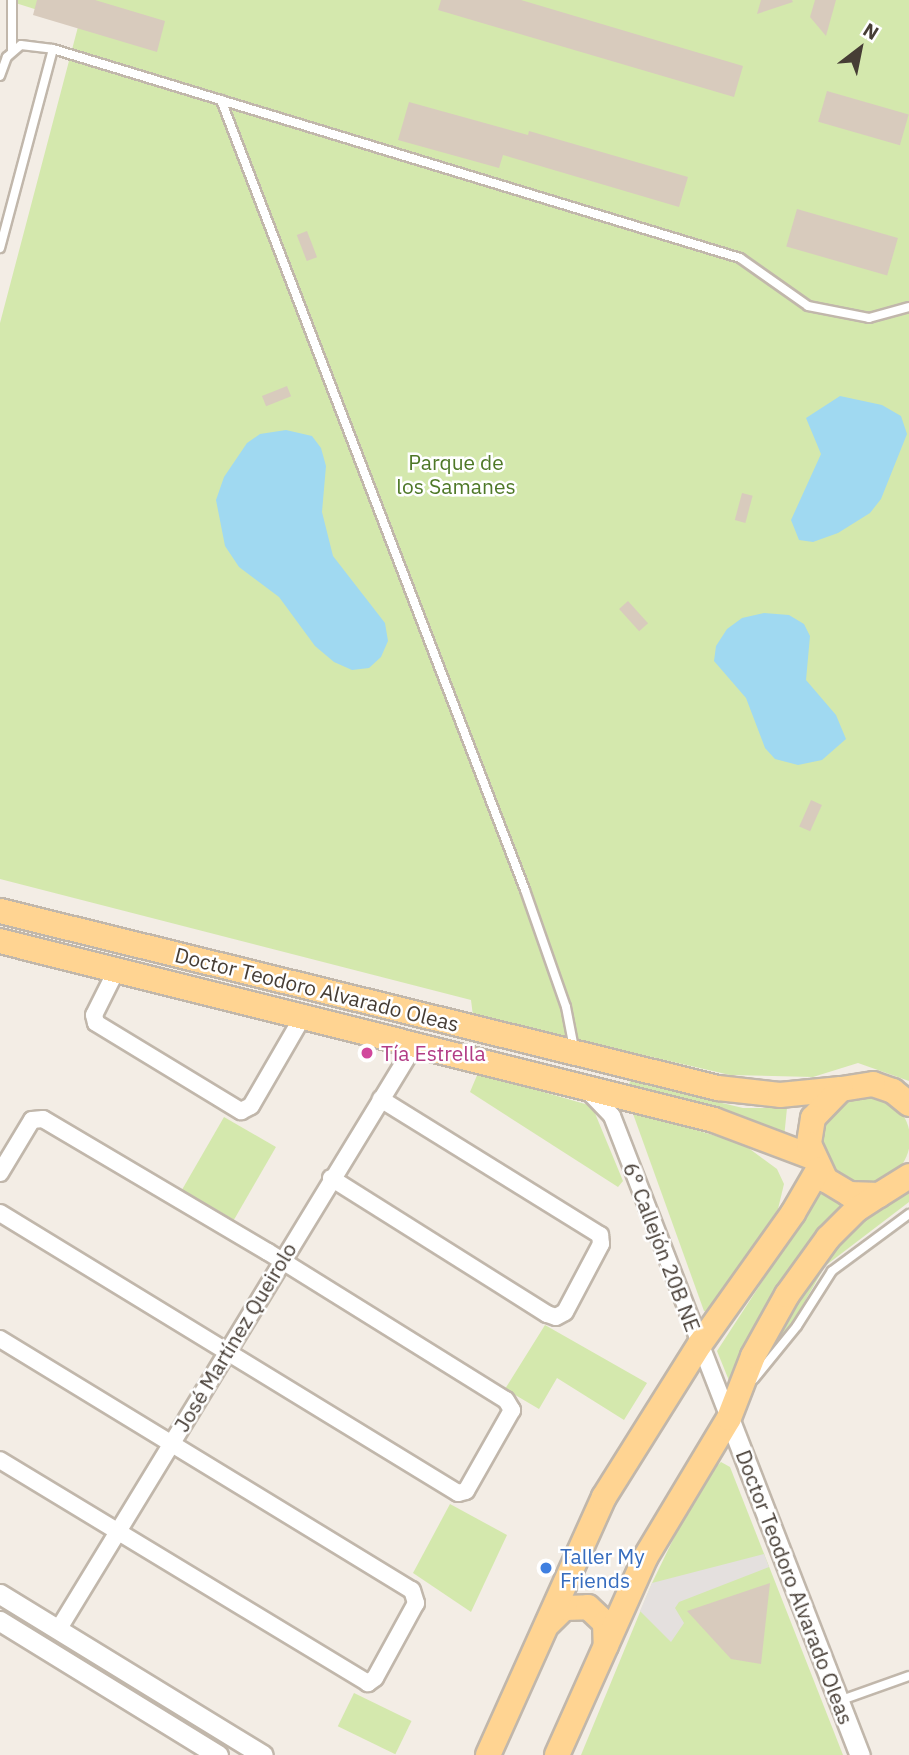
<!DOCTYPE html>
<html>
<head>
<meta charset="utf-8">
<style>
	body { margin:0 }
	#map { position:relative; width:909px; height:1755px; overflow:hidden; background:#f3ede5; font-family:"IBM Plex Sans",sans-serif }
	div>[style] { position:absolute }
	[style*='--x'] { left:calc(var(--x)*1px); top:calc(var(--y)*1px); width:calc(var(--w)*1px); rotate:calc(var(--a)*1deg) }
	.green>* { inset:0; background:#d4e8ad; transform-origin:0 0 }
	.round { border-radius:50% }
	.parking>* { inset:0; background:#e4e0de }
	.water>* { inset:0; background:#a0d9f1 }
	.building>* { inset:0; background:#d8cbbd; transform-origin:0 0 }
	.roads { filter:drop-shadow(2px 0 #c1b7ab) drop-shadow(-2px 0 #c1b7ab) drop-shadow(0 2px #c1b7ab) drop-shadow(0 -2px #c1b7ab) }
	.service>* { height:8px; margin:-4px; padding:0 4px; transform-origin:4px; border-radius:4px; background:#fff }
	.minor>* { height:16px; margin:-8px; padding:0 8px; transform-origin:8px; border-radius:8px; background:#fff }
	.tertiary>* { height:19px; margin:-9.5px; padding:0 9.5px; transform-origin:9.5px; border-radius:9.5px; background:#fff }
	.primary>* { height:24px; margin:-12px; padding:0 12px; transform-origin:12px; border-radius:12px; background:#ffd492 }
	.dots>* { width:19px; height:19px; translate:-50% -50%; box-sizing:border-box; border:4px solid #fff; border-radius:50% }
	span { translate:-50% -50%; white-space:nowrap; text-align:center; line-height:1.15; -webkit-text-stroke:5px #fff; paint-order:stroke }
	.park-label { font-size:21px; color:#4e7827 }
	.street-label { font-size:21px; color:#463d35 }
	.hotel-label { font-size:21px; color:#b23c85 }
	.left { translate:0 -50%; text-align:left }
	.shop-label { font-size:21px; color:#366cbe }
	.north { position:absolute; left:825px; top:14px; width:70px; height:70px; -webkit-text-stroke:5px #fff; paint-order:stroke; rotate:32deg; font-size:19px; font-weight:700; line-height:28px; text-align:center; color:#463d35 }
	.north::after { content:''; display:block; margin:auto; width:24px; height:32px; background:#463d35; clip-path:polygon(50% 0,100% 100%,50% 72%,0 100%) }
</style>
</head>
<body>
<div id="map">
	<div class="green">
		<div style="clip-path:polygon(6px 0,909px 0,909px 1081px,858px 1063px,813px 1077px,730px 1075px,473px 1016px,471px 1000px,0 879px,0 323px,79px 23px)"></div>
		<div style="clip-path:polygon(478px 1073px,592px 1106px,623px 1181px,618px 1187px,470px 1092px)"></div>
		<div style="clip-path:polygon(630px 1081px,743px 1108px,787px 1108px,784px 1138px,705px 1105px,629px 1085px)"></div>
		<div class="round" style="left:820px;top:1094px;width:90px;height:90px"></div>
		<div style="clip-path:polygon(632px 1111px,743px 1144px,777px 1169px,784px 1184px,778px 1209px,709px 1313px,704px 1311px)"></div>
		<div style="left:224px;top:1117px;width:60px;height:84px;rotate:30deg"></div>
		<div style="clip-path:polygon(813px 1186px,841px 1205px,812px 1238px,734px 1393px,717px 1351px,797px 1228px)"></div>
		<div style="clip-path:polygon(909px 1192px,909px 1202px,825px 1266px,788px 1331px,774px 1341px,832px 1240px)"></div>
		<div style="clip-path:polygon(545px 1325px,647px 1383px,624px 1420px,557px 1378px,539px 1409px,505px 1389px)"></div>
		<div style="clip-path:polygon(721px 1462px,730px 1467px,843px 1755px,581px 1755px,652px 1583px,702px 1480px)"></div>
		<div style="clip-path:polygon(450px 1504px,507px 1535px,471px 1612px,413px 1573px)"></div>
		<div style="left:354px;top:1693px;width:64px;height:37px;rotate:26deg"></div>
	</div>
	<div class="parking">
		<div style="clip-path:polygon(764px 1554px,769px 1567px,679px 1602px,675px 1608px,684px 1623px,671px 1642px,640px 1611px,652px 1583px)"></div>
	</div>
	<div class="water">
		<div style="clip-path:polygon(840px 396px,882px 405px,901px 416px,907px 434px,881px 499px,870px 513px,838px 533px,813px 542px,799px 540px,791px 520px,821px 454px,806px 418px)"></div>
		<div style="clip-path:polygon(286px 430px,312px 436px,321px 448px,326px 466px,322px 512px,333px 556px,385px 623px,388px 641px,381px 657px,369px 668px,352px 670px,334px 662px,315px 646px,279px 597px,239px 567px,225px 546px,216px 500px,224px 477px,247px 443px,260px 434px)"></div>
		<div style="clip-path:polygon(764px 613px,789px 615px,804px 624px,810px 636px,806px 680px,836px 715px,846px 739px,822px 760px,798px 765px,775px 759px,765px 748px,746px 698px,714px 661px,716px 646px,727px 629px,742px 618px)"></div>
	</div>
	<div class="building">
		<div style="clip-path:polygon(37px 0,95px 0,165px 21px,157px 52px,33px 15px)"></div>
		<div style="clip-path:polygon(441px 0,521px 0,743px 66px,734px 97px,438px 10px)"></div>
		<div style="clip-path:polygon(761px 0,792px 0,793px 2px,757px 14px)"></div>
		<div style="clip-path:polygon(815px 0,836px 0,826px 36px,810px 17px)"></div>
		<div style="left:827px;top:91px;width:85px;height:32px;rotate:16deg"></div>
		<div style="clip-path:polygon(409px 102px,528px 135px,529px 131px,688px 177px,679px 207px,503px 155px,499px 168px,398px 140px)"></div>
		<div style="left:797px;top:209px;width:105px;height:39px;rotate:16deg"></div>
		<div style="left:307px;top:231px;width:28px;height:11px;rotate:69deg"></div>
		<div style="left:287px;top:386px;width:11px;height:27px;rotate:68deg"></div>
		<div style="left:742px;top:493px;width:11px;height:28px;rotate:15deg"></div>
		<div style="left:628px;top:601px;width:30px;height:12px;rotate:48deg"></div>
		<div style="left:811px;top:800px;width:12px;height:29px;rotate:24deg"></div>
		<div style="clip-path:polygon(770px 1583px,761px 1664px,731px 1659px,687px 1611px)"></div>
	</div>
	<div class="roads">
		<div class="service">
			<div style="--x:53;--y:49;--w:718;--a:16.92"></div>
			<div style="--x:740;--y:258;--w:83;--a:35.2"></div>
			<div style="--x:808;--y:306;--w:62;--a:11.1"></div>
			<div style="--x:869;--y:318;--w:41;--a:-15.4"></div>
			<div style="--x:12;--y:50;--w:50;--a:-90"></div>
			<div style="--x:0;--y:76;--w:20;--a:-70"></div>
			<div style="--x:7;--y:57;--w:18;--a:-41"></div>
			<div style="--x:21;--y:45;--w:32;--a:7"></div>
			<div style="--x:53;--y:49;--w:206;--a:104.9"></div>
			<div style="--x:221;--y:100;--w:846;--a:68.95"></div>
			<div style="--x:525;--y:890;--w:124;--a:70.7"></div>
			<div style="--x:566;--y:1007;--w:42;--a:79"></div>
			<div style="--x:754;--y:1379;--w:68;--a:-50.9"></div>
			<div style="--x:797;--y:1326;--w:65;--a:-57.5"></div>
			<div style="--x:832;--y:1271;--w:96;--a:-36.5"></div>
			<div style="--x:839;--y:1701;--w:74;--a:-19.7"></div>
		</div>
		<div class="minor">
			<div style="--x:116;--y:971;--w:49;--a:116.6"></div>
			<div style="--x:94;--y:1015;--w:8;--a:76"></div>
			<div style="--x:96;--y:1023;--w:170;--a:31.3"></div>
			<div style="--x:241;--y:1111;--w:11;--a:-27"></div>
			<div style="--x:251;--y:1106;--w:102;--a:-59.9"></div>
			<div style="--x:589;--y:1092;--w:33;--a:46"></div>
			<div style="--x:612;--y:1116;--w:324;--a:68.8"></div>
			<div style="--x:0;--y:1173;--w:62;--a:-58.9"></div>
			<div style="--x:32;--y:1120;--w:11;--a:-5"></div>
			<div style="--x:43;--y:1119;--w:261;--a:30.6"></div>
			<div style="--x:268;--y:1252;--w:280;--a:31.9"></div>
			<div style="--x:506;--y:1400;--w:12;--a:59"></div>
			<div style="--x:512;--y:1410;--w:93;--a:119.6"></div>
			<div style="--x:466;--y:1491;--w:8;--a:166"></div>
			<div style="--x:458;--y:1493;--w:537;--a:-148.56"></div>
			<div style="--x:331;--y:1178;--w:255;--a:32.2"></div>
			<div style="--x:547;--y:1314;--w:9;--a:18"></div>
			<div style="--x:556;--y:1317;--w:10;--a:-29"></div>
			<div style="--x:565;--y:1312;--w:77;--a:-62.1"></div>
			<div style="--x:601;--y:1244;--w:9;--a:-96"></div>
			<div style="--x:600;--y:1235;--w:258;--a:-148.2"></div>
			<div style="--x:0;--y:1339;--w:482;--a:31.4"></div>
			<div style="--x:412;--y:1590;--w:14;--a:73"></div>
			<div style="--x:416;--y:1603;--w:85;--a:118.7"></div>
			<div style="--x:375;--y:1678;--w:9;--a:144"></div>
			<div style="--x:368;--y:1683;--w:430;--a:-148.8"></div>
			<div style="--x:58;--y:1630;--w:684;--a:-58.63"></div>
		</div>
		<div class="tertiary">
			<div style="--x:729;--y:1418;--w:362;--a:68.8"></div>
			<div style="--x:0;--y:1594;--w:308;--a:31.5"></div>
			<div style="--x:0;--y:1621;--w:256;--a:31.6"></div>
		</div>
		<div class="primary">
			<div style="--x:0;--y:911;--w:739;--a:13.85"></div>
			<div style="--x:718;--y:1088;--w:62;--a:6.4"></div>
			<div style="--x:780;--y:1095;--w:61;--a:-5.6"></div>
			<div style="--x:0;--y:941;--w:736;--a:14.07"></div>
			<div style="--x:714;--y:1120;--w:105;--a:20.7"></div>
			<div style="--x:909;--y:1104;--w:21;--a:-141"></div>
			<div style="--x:893;--y:1091;--w:21;--a:-161"></div>
			<div style="--x:873;--y:1084;--w:32;--a:171"></div>
			<div style="--x:841;--y:1089;--w:40;--a:134"></div>
			<div style="--x:813;--y:1118;--w:26;--a:99"></div>
			<div style="--x:809;--y:1144;--w:40;--a:65"></div>
			<div style="--x:826;--y:1180;--w:27;--a:31"></div>
			<div style="--x:849;--y:1194;--w:30;--a:2"></div>
			<div style="--x:879;--y:1195;--w:36;--a:-32"></div>
			<div style="--x:549;--y:1623;--w:21;--a:-45"></div>
			<div style="--x:564;--y:1608;--w:24;--a:-2"></div>
			<div style="--x:588;--y:1607;--w:23;--a:43"></div>
			<div style="--x:605;--y:1623;--w:23;--a:88"></div>
			<div style="--x:488;--y:1755;--w:283;--a:-65.8"></div>
			<div style="--x:604;--y:1497;--w:181;--a:-57.9"></div>
			<div style="--x:700;--y:1344;--w:161;--a:-54.6"></div>
			<div style="--x:793;--y:1213;--w:50;--a:-59.8"></div>
			<div style="--x:557;--y:1755;--w:216;--a:-65.9"></div>
			<div style="--x:645;--y:1558;--w:163;--a:-59"></div>
			<div style="--x:729;--y:1418;--w:66;--a:-68.8"></div>
			<div style="--x:753;--y:1356;--w:70;--a:-60.9"></div>
			<div style="--x:787;--y:1295;--w:70;--a:-54.3"></div>
			<div style="--x:828;--y:1238;--w:40;--a:-45"></div>
			<div style="--x:856;--y:1210;--w:27;--a:-33"></div>
		</div>
	</div>
	<div class="dots">
		<div style="left:367px;top:1053px;background:#d1479c"></div>
		<div style="left:546px;top:1568px;background:#3f7fe0"></div>
	</div>
	<div class="park-label">
		<span style="left:456px;top:474px">Parque de<br>los Samanes</span>
	</div>
	<div class="street-label">
		<span style="left:317px;top:989px;rotate:14deg">Doctor Teodoro Alvarado Oleas</span>
		<span style="left:662px;top:1247px;rotate:69deg">6° Callejón 20B NE</span>
		<span style="left:235px;top:1337px;rotate:-59deg">José Martínez Queirolo</span>
		<span style="left:795px;top:1587px;rotate:69deg">Doctor Teodoro Alvarado Oleas</span>
	</div>
	<div class="hotel-label">
		<span class="left" style="left:381px;top:1053px">Tía Estrella</span>
	</div>
	<div class="shop-label">
		<span class="left" style="left:560px;top:1568px">Taller My<br>Friends</span>
	</div>
	<div class="north">N</div>
</div>
</body>
</html>
